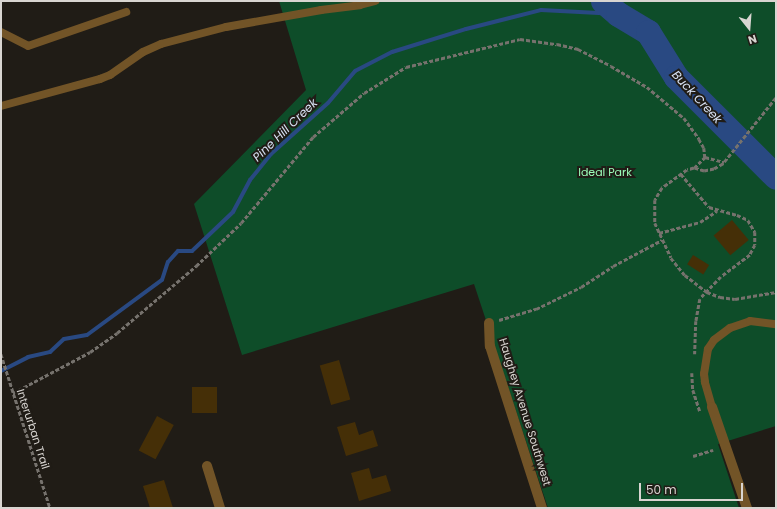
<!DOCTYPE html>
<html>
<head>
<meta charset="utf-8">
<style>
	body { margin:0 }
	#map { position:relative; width:777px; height:509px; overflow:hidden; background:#201c16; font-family:Poppins,sans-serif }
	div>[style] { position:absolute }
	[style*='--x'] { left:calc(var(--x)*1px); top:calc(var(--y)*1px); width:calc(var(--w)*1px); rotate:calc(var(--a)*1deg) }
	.green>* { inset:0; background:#0e4d29 }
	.stream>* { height:4px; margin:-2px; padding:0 2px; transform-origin:2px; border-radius:2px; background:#294982 }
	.river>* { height:25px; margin:-12.5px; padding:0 12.5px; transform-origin:12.5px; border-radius:12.5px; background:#294982 }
	.building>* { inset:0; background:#452f07; transform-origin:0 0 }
	.path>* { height:2.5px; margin-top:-1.25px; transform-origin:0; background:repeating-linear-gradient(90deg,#76726d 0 4px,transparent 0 6px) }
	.lane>* { height:8px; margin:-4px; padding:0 4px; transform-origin:4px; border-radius:4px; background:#725427 }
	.street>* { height:10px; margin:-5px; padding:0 5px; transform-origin:5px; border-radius:5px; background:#725427 }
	span { translate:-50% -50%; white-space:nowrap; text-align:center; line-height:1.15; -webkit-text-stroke:4px #201c16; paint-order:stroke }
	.park-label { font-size:11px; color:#9bfdb9 }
	.street-label { font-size:11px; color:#d8d5d1 }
	.water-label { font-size:12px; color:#d8e2f4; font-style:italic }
	.frame { position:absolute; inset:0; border:2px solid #d8d5d1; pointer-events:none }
	.north { position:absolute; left:729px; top:8px; width:40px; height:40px; -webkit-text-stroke:3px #201c16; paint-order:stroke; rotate:163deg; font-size:11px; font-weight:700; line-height:16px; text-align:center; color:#d8d5d1 }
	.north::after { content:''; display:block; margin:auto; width:14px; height:18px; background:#d8d5d1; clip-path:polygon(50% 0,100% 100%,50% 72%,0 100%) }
	.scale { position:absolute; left:639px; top:483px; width:104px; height:18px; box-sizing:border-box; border:2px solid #d8d5d1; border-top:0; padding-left:5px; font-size:12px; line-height:14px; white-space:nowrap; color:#d8d5d1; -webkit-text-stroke:3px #201c16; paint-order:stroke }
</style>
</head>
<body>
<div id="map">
	<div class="green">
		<div style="clip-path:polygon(279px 1px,776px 1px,776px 426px,718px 444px,739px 508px,548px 508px,474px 284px,242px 355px,194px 204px,306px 90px)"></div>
	</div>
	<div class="stream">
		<div style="--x:1;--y:371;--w:30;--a:-27"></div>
		<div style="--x:28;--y:357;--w:23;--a:-13"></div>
		<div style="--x:50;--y:352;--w:19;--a:-43"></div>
		<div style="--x:64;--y:339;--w:23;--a:-10"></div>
		<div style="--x:87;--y:335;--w:93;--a:-36.3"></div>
		<div style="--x:162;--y:280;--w:19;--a:-72"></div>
		<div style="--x:168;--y:262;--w:15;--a:-48"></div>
		<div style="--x:178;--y:251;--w:14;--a:0"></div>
		<div style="--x:192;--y:251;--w:57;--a:-43.6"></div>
		<div style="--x:233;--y:212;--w:36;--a:-62"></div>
		<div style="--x:250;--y:180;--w:33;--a:-51"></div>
		<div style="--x:271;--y:154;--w:76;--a:-41.8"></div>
		<div style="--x:328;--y:103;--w:42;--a:-49.8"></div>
		<div style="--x:355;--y:71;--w:42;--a:-27.2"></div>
		<div style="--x:392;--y:52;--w:77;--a:-17.3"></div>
		<div style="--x:466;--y:29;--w:77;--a:-14.2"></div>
		<div style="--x:541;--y:10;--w:77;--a:3"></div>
	</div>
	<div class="river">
		<div style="--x:603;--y:1;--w:20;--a:41"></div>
		<div style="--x:618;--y:14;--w:35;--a:31"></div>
		<div style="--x:648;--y:32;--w:53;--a:58.1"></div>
		<div style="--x:676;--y:77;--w:141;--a:45"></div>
	</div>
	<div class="building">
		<div style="left:732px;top:220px;width:26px;height:24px;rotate:50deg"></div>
		<div style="left:693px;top:255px;width:19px;height:11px;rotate:32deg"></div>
		<div style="left:339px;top:360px;width:41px;height:20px;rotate:74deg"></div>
		<div style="left:192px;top:387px;width:25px;height:26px"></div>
		<div style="left:157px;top:416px;width:19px;height:39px;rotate:28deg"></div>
		<div style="clip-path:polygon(355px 422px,359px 435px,373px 430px,378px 446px,346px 456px,337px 427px)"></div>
		<div style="clip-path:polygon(369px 468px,372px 479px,386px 475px,391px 491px,359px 501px,351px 473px)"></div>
		<div style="clip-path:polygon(164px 480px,173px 508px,150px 508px,143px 486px)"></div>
	</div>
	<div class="path">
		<div style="--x:776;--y:98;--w:85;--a:128.8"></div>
		<div style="--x:723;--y:164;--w:10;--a:151"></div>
		<div style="--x:714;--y:169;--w:10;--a:169"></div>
		<div style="--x:704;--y:171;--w:10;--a:-163"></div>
		<div style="--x:694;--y:168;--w:7;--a:164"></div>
		<div style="--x:687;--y:170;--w:31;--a:144"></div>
		<div style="--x:662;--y:188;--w:14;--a:120"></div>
		<div style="--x:655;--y:200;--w:23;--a:90"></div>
		<div style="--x:655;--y:223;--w:38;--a:65"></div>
		<div style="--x:671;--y:258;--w:22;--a:51"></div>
		<div style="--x:685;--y:275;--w:28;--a:38"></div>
		<div style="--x:707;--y:292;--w:14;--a:21"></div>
		<div style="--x:720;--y:297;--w:15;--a:8"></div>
		<div style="--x:735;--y:299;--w:42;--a:-9.7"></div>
		<div style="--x:694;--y:168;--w:16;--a:-45"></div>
		<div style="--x:705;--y:157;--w:20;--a:15"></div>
		<div style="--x:681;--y:174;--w:43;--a:49.7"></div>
		<div style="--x:709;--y:207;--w:29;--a:16"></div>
		<div style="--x:737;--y:215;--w:12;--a:24"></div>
		<div style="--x:748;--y:220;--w:14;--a:60"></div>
		<div style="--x:755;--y:232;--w:13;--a:90"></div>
		<div style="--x:755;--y:245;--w:11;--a:117"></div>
		<div style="--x:750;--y:255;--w:36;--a:143"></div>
		<div style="--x:721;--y:277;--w:30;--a:134"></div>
		<div style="--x:700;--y:299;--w:22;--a:100"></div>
		<div style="--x:696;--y:321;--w:33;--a:92"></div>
		<div style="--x:659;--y:233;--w:42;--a:-15"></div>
		<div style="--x:700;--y:222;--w:20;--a:-33"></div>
		<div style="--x:499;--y:320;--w:39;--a:-17"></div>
		<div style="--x:536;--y:309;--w:50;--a:-26.1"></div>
		<div style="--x:581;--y:287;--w:38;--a:-33"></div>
		<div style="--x:613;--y:266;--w:55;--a:-28"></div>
		<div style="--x:1;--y:354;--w:162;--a:72.3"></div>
		<div style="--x:692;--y:373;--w:17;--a:87"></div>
		<div style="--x:693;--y:390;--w:22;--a:72"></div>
		<div style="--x:13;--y:393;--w:87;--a:-28"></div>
		<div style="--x:90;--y:352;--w:33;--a:-35"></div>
		<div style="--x:117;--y:333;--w:104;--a:-40.3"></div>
		<div style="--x:196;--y:266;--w:62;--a:-43.7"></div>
		<div style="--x:241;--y:223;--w:112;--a:-50.1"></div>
		<div style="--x:313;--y:137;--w:67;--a:-40.8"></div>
		<div style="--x:364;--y:93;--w:49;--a:-31.8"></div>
		<div style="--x:406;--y:67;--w:117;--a:-13.8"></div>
		<div style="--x:520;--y:39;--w:37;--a:8"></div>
		<div style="--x:557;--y:44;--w:22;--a:13"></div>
		<div style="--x:578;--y:49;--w:37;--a:27"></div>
		<div style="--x:611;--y:66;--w:42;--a:30.3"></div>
		<div style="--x:647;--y:87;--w:48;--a:40"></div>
		<div style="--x:684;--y:118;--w:26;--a:54"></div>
		<div style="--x:699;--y:139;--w:10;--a:61"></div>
		<div style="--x:704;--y:148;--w:9;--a:84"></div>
		<div style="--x:693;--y:456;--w:21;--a:-17"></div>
	</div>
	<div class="lane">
		<div style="--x:1;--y:32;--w:30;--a:27"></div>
		<div style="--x:28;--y:46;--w:104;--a:-19.1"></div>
		<div style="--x:1;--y:106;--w:103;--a:-15.3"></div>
		<div style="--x:100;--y:79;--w:11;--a:-22"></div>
		<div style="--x:110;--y:75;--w:40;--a:-34.9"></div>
		<div style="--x:143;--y:52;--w:20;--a:-24"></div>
		<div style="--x:161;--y:44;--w:67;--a:-14.7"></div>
		<div style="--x:226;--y:27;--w:97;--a:-10.1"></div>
		<div style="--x:321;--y:10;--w:39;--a:-7"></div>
		<div style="--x:360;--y:5;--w:16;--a:-15"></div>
		<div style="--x:712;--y:407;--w:26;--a:-106"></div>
		<div style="--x:705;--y:382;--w:8;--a:-97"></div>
		<div style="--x:704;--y:374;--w:25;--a:-81"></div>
		<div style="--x:708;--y:349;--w:11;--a:-56"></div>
		<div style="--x:714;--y:340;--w:20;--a:-37"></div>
		<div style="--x:730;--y:328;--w:21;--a:-19"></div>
		<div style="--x:750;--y:321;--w:26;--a:7"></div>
	</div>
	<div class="street">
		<div style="--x:489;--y:323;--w:23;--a:88"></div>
		<div style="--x:490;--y:346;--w:170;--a:72.2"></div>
		<div style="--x:712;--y:407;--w:107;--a:70.9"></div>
		<div style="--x:207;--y:466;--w:44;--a:72.8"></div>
	</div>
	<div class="park-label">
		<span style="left:605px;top:172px">Ideal Park</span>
	</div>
	<div class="street-label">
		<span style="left:525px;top:412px;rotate:73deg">Haughey Avenue Southwest</span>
		<span style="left:33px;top:429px;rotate:72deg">Interurban Trail</span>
	</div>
	<div class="water-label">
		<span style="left:697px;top:97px;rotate:47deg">Buck Creek</span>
		<span style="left:285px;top:130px;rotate:-44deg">Pine Hill Creek</span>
	</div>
	<div class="frame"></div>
	<div class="north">N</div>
	<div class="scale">50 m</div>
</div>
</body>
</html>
